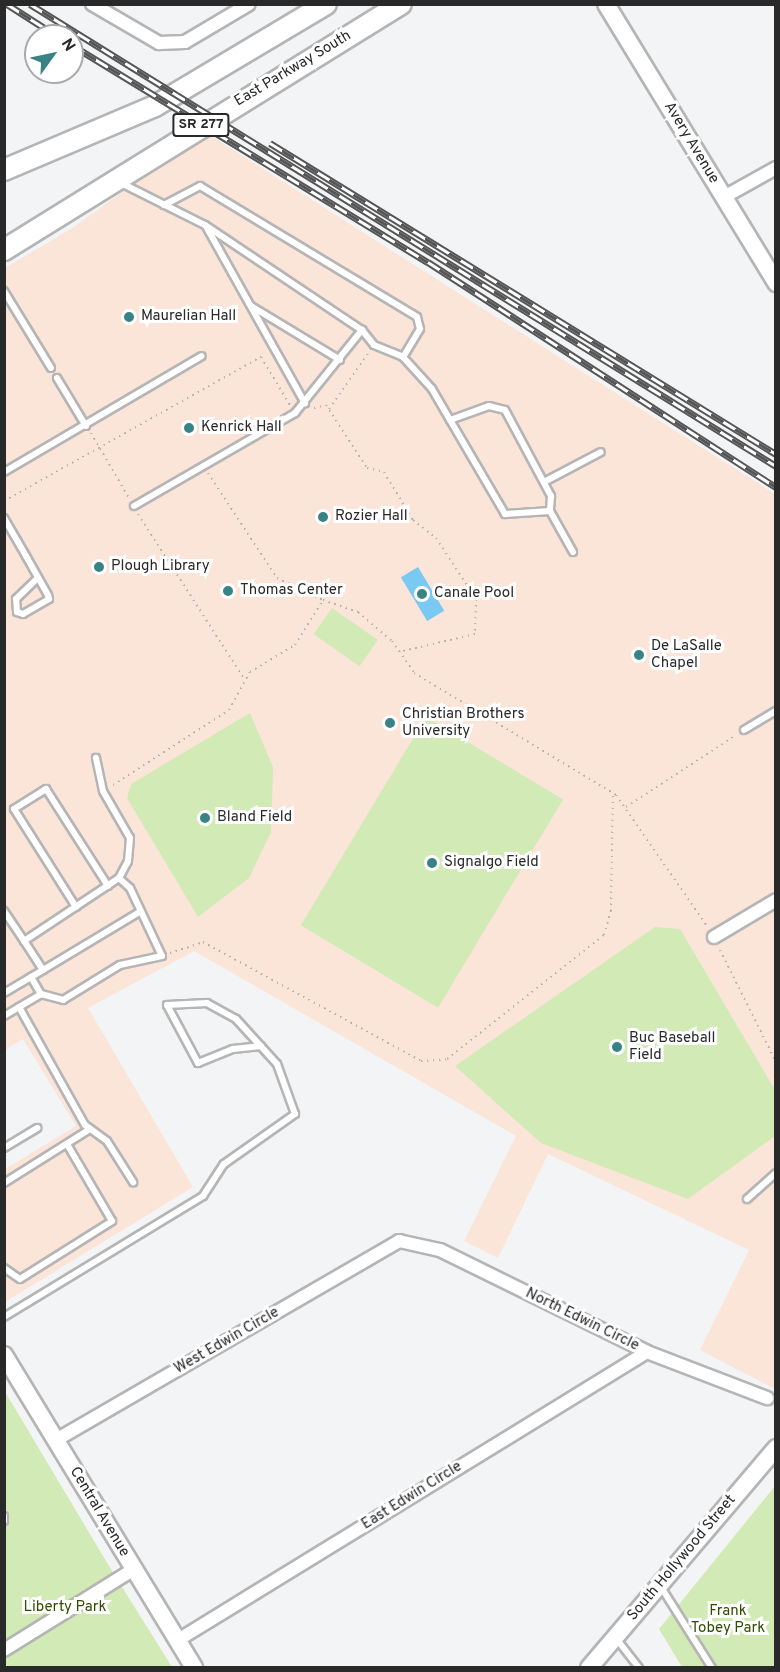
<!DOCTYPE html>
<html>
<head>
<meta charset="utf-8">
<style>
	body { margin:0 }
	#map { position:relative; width:780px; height:1672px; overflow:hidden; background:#f3f4f5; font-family:Overpass,sans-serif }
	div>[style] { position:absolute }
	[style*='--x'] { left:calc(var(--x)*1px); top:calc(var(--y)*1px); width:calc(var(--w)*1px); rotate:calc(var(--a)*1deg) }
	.education>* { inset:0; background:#fbe5d8 }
	.green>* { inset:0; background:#d1eab6; transform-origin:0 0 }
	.water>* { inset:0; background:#7ac9f2; transform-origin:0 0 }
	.path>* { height:2px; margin-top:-1px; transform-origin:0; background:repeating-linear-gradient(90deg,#b2b2b3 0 1.5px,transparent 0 6px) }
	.roads { filter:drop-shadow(2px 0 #b5b5b6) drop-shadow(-2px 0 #b5b5b6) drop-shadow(0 2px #b5b5b6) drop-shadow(0 -2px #b5b5b6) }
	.lane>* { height:6px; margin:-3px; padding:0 3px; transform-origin:3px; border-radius:3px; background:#fff }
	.street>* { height:12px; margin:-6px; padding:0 6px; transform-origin:6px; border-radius:6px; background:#fff }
	.secondary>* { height:16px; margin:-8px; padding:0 8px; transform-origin:8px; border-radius:8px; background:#fff }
	.primary>* { height:20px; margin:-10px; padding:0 10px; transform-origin:10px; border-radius:10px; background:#fff }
	.rail>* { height:7px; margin-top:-3.5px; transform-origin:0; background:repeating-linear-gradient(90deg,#fff 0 14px,#565657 0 28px); box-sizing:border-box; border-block:2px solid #565657 }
	.dots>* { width:16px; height:16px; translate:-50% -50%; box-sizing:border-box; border:3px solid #fff; border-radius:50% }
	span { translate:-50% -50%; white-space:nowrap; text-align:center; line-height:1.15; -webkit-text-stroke:6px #fff; paint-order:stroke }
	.shield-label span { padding:2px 4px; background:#fff; border:2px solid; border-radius:4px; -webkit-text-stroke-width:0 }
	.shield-label { font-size:14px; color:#29292a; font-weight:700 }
	.street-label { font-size:15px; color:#29292a }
	.poi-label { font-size:15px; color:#29292a }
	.left { translate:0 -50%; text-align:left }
	.park-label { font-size:15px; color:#314b00 }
	.frame { position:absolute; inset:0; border:6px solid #29292a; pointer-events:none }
	.north { position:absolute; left:24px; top:24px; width:60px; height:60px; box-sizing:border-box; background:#fff; border:2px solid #a9a9aa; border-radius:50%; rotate:57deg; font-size:16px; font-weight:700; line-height:24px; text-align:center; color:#29292a }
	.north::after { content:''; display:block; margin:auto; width:21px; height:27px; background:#3a8384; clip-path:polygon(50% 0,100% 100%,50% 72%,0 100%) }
</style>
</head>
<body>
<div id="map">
	<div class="education">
		<div style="clip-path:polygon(205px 132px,775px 494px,775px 1389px,700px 1350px,749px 1250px,548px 1154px,498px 1258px,464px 1241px,516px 1136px,194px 951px,88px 1008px,193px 1187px,5px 1302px,5px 1169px,76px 1126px,23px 1039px,5px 1050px,5px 268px,74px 227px)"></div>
	</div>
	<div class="green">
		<div style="left:332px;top:608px;width:56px;height:32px;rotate:35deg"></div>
		<div style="clip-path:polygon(250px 713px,273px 767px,271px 832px,249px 878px,198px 917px,127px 798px,131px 784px)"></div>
		<div style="left:426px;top:717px;width:160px;height:243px;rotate:31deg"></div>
		<div style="clip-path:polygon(655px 927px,680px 929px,775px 1090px,775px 1136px,688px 1199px,541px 1143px,455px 1066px)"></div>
		<div style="clip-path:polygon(4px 1390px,112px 1571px,172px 1667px,5px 1667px)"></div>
		<div style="clip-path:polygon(775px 1486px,775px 1667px,682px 1667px,659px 1629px)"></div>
	</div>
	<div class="water">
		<div style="left:418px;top:567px;width:51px;height:20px;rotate:59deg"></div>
	</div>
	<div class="path">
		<div style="--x:314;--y:408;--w:12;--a:-14"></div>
		<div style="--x:326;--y:405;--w:75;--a:56.9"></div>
		<div style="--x:367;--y:468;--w:17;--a:13"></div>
		<div style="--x:384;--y:472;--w:56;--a:58.9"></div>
		<div style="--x:413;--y:520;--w:29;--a:38"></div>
		<div style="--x:436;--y:538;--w:73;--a:56.7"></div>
		<div style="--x:476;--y:599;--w:35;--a:92"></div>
		<div style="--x:475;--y:634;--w:78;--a:166.7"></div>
		<div style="--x:329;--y:409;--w:70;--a:-54.9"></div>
		<div style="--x:91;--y:433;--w:75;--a:59.7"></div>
		<div style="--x:208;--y:473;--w:126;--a:56.7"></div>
		<div style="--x:277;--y:578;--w:51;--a:25.6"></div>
		<div style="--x:4;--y:501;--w:295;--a:-29.3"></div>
		<div style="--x:261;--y:357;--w:56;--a:58.9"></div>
		<div style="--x:138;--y:514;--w:197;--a:57.2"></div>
		<div style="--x:113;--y:785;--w:138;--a:-32.9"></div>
		<div style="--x:229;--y:710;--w:43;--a:-61.1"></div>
		<div style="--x:250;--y:672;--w:52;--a:-31"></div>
		<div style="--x:295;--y:645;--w:53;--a:-58.1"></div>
		<div style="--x:323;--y:600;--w:37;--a:19"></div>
		<div style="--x:358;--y:612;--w:45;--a:40.5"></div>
		<div style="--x:392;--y:641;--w:39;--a:55"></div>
		<div style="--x:414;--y:673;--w:236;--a:31.1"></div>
		<div style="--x:616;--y:795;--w:160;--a:55.2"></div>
		<div style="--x:626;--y:807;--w:131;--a:-33.2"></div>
		<div style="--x:720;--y:950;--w:125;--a:63.4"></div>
		<div style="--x:170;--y:953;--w:35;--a:-18"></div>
		<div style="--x:203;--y:942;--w:248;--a:28.6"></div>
		<div style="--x:421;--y:1061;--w:26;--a:-4"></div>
		<div style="--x:447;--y:1059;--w:200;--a:-38.3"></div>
		<div style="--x:604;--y:935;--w:25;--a:-74"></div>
		<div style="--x:611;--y:911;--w:117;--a:-89"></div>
	</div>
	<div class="roads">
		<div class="lane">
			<div style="--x:121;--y:183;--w:94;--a:26.6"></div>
			<div style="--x:205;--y:225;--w:189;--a:33.8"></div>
			<div style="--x:362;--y:330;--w:19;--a:51"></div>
			<div style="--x:374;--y:345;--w:31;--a:22"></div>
			<div style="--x:403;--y:357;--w:43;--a:47.8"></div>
			<div style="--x:432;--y:389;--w:145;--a:59.7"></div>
			<div style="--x:505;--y:514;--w:45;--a:-3.8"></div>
			<div style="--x:550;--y:511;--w:47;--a:60.7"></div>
			<div style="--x:164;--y:205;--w:41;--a:-27.8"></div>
			<div style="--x:200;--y:186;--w:253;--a:31.1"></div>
			<div style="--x:417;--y:317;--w:12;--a:76"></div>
			<div style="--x:420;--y:329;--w:33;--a:121"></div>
			<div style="--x:207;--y:228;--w:201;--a:60.8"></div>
			<div style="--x:4;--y:291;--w:90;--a:58.6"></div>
			<div style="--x:251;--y:306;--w:104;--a:31.2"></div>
			<div style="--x:57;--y:378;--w:56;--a:58.9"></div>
			<div style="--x:450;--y:420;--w:41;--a:-19.7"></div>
			<div style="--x:489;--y:406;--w:16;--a:14"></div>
			<div style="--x:505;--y:410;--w:98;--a:61.9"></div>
			<div style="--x:551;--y:496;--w:15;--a:94"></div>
			<div style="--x:4;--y:472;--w:229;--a:-30.4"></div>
			<div style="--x:544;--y:482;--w:64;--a:-27.8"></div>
			<div style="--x:134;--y:506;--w:186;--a:-30"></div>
			<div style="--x:295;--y:413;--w:107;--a:-51.1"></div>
			<div style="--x:4;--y:518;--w:44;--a:59.9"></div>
			<div style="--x:26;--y:556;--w:45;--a:60.6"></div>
			<div style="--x:48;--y:595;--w:4;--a:76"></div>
			<div style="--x:49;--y:599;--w:30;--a:150"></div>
			<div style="--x:23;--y:614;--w:6;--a:-162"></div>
			<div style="--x:17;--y:612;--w:13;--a:-94"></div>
			<div style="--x:16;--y:599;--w:30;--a:-44"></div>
			<div style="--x:744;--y:730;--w:37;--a:-31"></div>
			<div style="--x:76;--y:907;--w:116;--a:-122.3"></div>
			<div style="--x:14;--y:809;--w:38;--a:-32"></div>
			<div style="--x:46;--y:789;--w:115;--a:57.4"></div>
			<div style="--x:4;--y:911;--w:36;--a:56"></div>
			<div style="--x:43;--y:970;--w:114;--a:-31"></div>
			<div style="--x:31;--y:977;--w:20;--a:60"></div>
			<div style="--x:41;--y:994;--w:23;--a:15"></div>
			<div style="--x:63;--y:1000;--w:67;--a:-31.6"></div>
			<div style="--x:120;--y:965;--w:43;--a:-12.1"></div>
			<div style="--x:162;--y:956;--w:75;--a:-115.2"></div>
			<div style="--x:130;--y:888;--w:15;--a:-138"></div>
			<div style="--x:4;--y:993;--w:45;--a:-30.5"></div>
			<div style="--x:43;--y:970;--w:35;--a:-123"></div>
			<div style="--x:24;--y:941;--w:114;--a:-33.6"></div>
			<div style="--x:119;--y:878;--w:19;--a:-62"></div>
			<div style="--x:128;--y:861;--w:23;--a:-85"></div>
			<div style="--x:130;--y:838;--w:54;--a:-119.9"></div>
			<div style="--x:103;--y:791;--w:34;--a:-102"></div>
			<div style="--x:19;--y:1007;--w:135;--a:60.8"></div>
			<div style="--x:85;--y:1125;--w:27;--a:36"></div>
			<div style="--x:107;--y:1141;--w:49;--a:57.6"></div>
			<div style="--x:4;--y:1016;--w:43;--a:-30.7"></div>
			<div style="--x:4;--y:1148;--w:39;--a:-31"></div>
			<div style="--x:4;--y:1183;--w:102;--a:-32.1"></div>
			<div style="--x:747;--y:1199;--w:39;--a:-42"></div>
			<div style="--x:4;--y:1268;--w:19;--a:35"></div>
			<div style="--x:20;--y:1279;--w:109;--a:-32.2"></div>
			<div style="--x:112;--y:1221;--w:89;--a:-120.3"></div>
			<div style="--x:4;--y:1317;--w:233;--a:-31.3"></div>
			<div style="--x:203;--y:1196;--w:38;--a:-57"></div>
			<div style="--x:224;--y:1164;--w:87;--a:-35.2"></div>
			<div style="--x:295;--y:1114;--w:53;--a:-109.8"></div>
			<div style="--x:277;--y:1064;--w:61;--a:-132.3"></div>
			<div style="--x:236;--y:1019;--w:33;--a:-151"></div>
			<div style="--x:207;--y:1003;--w:40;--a:177.1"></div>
			<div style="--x:167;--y:1005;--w:66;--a:61.9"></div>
			<div style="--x:198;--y:1063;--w:38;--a:-22"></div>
			<div style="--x:233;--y:1049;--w:28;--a:-6"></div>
			<div style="--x:4;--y:1516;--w:5;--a:90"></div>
			<div style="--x:661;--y:1587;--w:96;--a:57.8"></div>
			<div style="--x:615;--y:1637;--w:39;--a:52"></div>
		</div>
		<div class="street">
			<div style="--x:92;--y:4;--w:78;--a:30.2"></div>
			<div style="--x:159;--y:43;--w:26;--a:-2"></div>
			<div style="--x:185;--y:42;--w:74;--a:-30.7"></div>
			<div style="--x:724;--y:197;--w:60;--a:-29.1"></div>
			<div style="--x:714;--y:937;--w:72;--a:-30.8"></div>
			<div style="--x:56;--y:1440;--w:397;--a:-30.1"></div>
			<div style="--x:399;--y:1241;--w:42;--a:12.4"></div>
			<div style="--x:440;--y:1250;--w:231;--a:26.2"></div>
			<div style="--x:647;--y:1352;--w:129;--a:21"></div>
			<div style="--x:178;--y:1640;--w:550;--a:-31.55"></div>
			<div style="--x:4;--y:1650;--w:153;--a:-31.9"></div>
		</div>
		<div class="secondary">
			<div style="--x:606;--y:4;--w:327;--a:58.6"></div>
			<div style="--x:4;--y:1355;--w:366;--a:58.7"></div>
			<div style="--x:589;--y:1668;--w:289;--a:-49.6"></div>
		</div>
		<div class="primary">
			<div style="--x:4;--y:170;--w:164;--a:-23"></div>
			<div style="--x:155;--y:106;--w:199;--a:-30.8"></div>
			<div style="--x:4;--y:250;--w:467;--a:-31.8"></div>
		</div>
	</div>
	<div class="rail">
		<div style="--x:7;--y:4;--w:59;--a:32.6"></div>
		<div style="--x:30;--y:4;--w:877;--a:31.77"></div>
		<div style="--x:72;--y:45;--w:417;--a:31.4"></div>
		<div style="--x:428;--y:262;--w:414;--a:32.9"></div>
		<div style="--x:270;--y:143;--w:594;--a:31.58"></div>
	</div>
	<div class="dots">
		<div style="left:129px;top:317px;background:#3a8384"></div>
		<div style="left:189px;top:428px;background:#3a8384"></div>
		<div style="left:323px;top:517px;background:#3a8384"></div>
		<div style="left:99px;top:567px;background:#3a8384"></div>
		<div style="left:228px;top:591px;background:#3a8384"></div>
		<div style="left:422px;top:594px;background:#3a8384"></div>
		<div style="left:639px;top:655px;background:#3a8384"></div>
		<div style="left:390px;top:723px;background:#3a8384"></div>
		<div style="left:205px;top:818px;background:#3a8384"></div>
		<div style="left:432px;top:863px;background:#3a8384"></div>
		<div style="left:617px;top:1047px;background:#3a8384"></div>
	</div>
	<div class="shield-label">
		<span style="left:201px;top:125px">SR 277</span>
	</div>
	<div class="street-label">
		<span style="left:293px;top:69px;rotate:-31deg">East Parkway South</span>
		<span style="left:691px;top:143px;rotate:59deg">Avery Avenue</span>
		<span style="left:582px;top:1320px;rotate:26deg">North Edwin Circle</span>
		<span style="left:227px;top:1341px;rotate:-30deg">West Edwin Circle</span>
		<span style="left:412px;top:1496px;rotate:-32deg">East Edwin Circle</span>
		<span style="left:99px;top:1512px;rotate:59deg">Central Avenue</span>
		<span style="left:682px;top:1558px;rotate:-50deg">South Hollywood Street</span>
	</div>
	<div class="poi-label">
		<span class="left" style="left:141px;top:317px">Maurelian Hall</span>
		<span class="left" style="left:201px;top:428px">Kenrick Hall</span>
		<span class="left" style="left:335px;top:517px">Rozier Hall</span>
		<span class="left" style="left:111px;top:567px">Plough Library</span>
		<span class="left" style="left:240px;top:591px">Thomas Center</span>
		<span class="left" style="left:434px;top:594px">Canale Pool</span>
		<span class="left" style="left:651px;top:655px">De LaSalle<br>Chapel</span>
		<span class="left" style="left:402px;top:723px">Christian Brothers<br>University</span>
		<span class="left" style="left:217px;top:818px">Bland Field</span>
		<span class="left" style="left:444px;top:863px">Signalgo Field</span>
		<span class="left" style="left:629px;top:1047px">Buc Baseball<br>Field</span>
	</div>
	<div class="park-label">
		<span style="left:65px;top:1608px">Liberty Park</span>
		<span style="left:728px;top:1620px">Frank<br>Tobey Park</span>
	</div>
	<div class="frame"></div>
	<div class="north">N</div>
</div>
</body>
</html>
